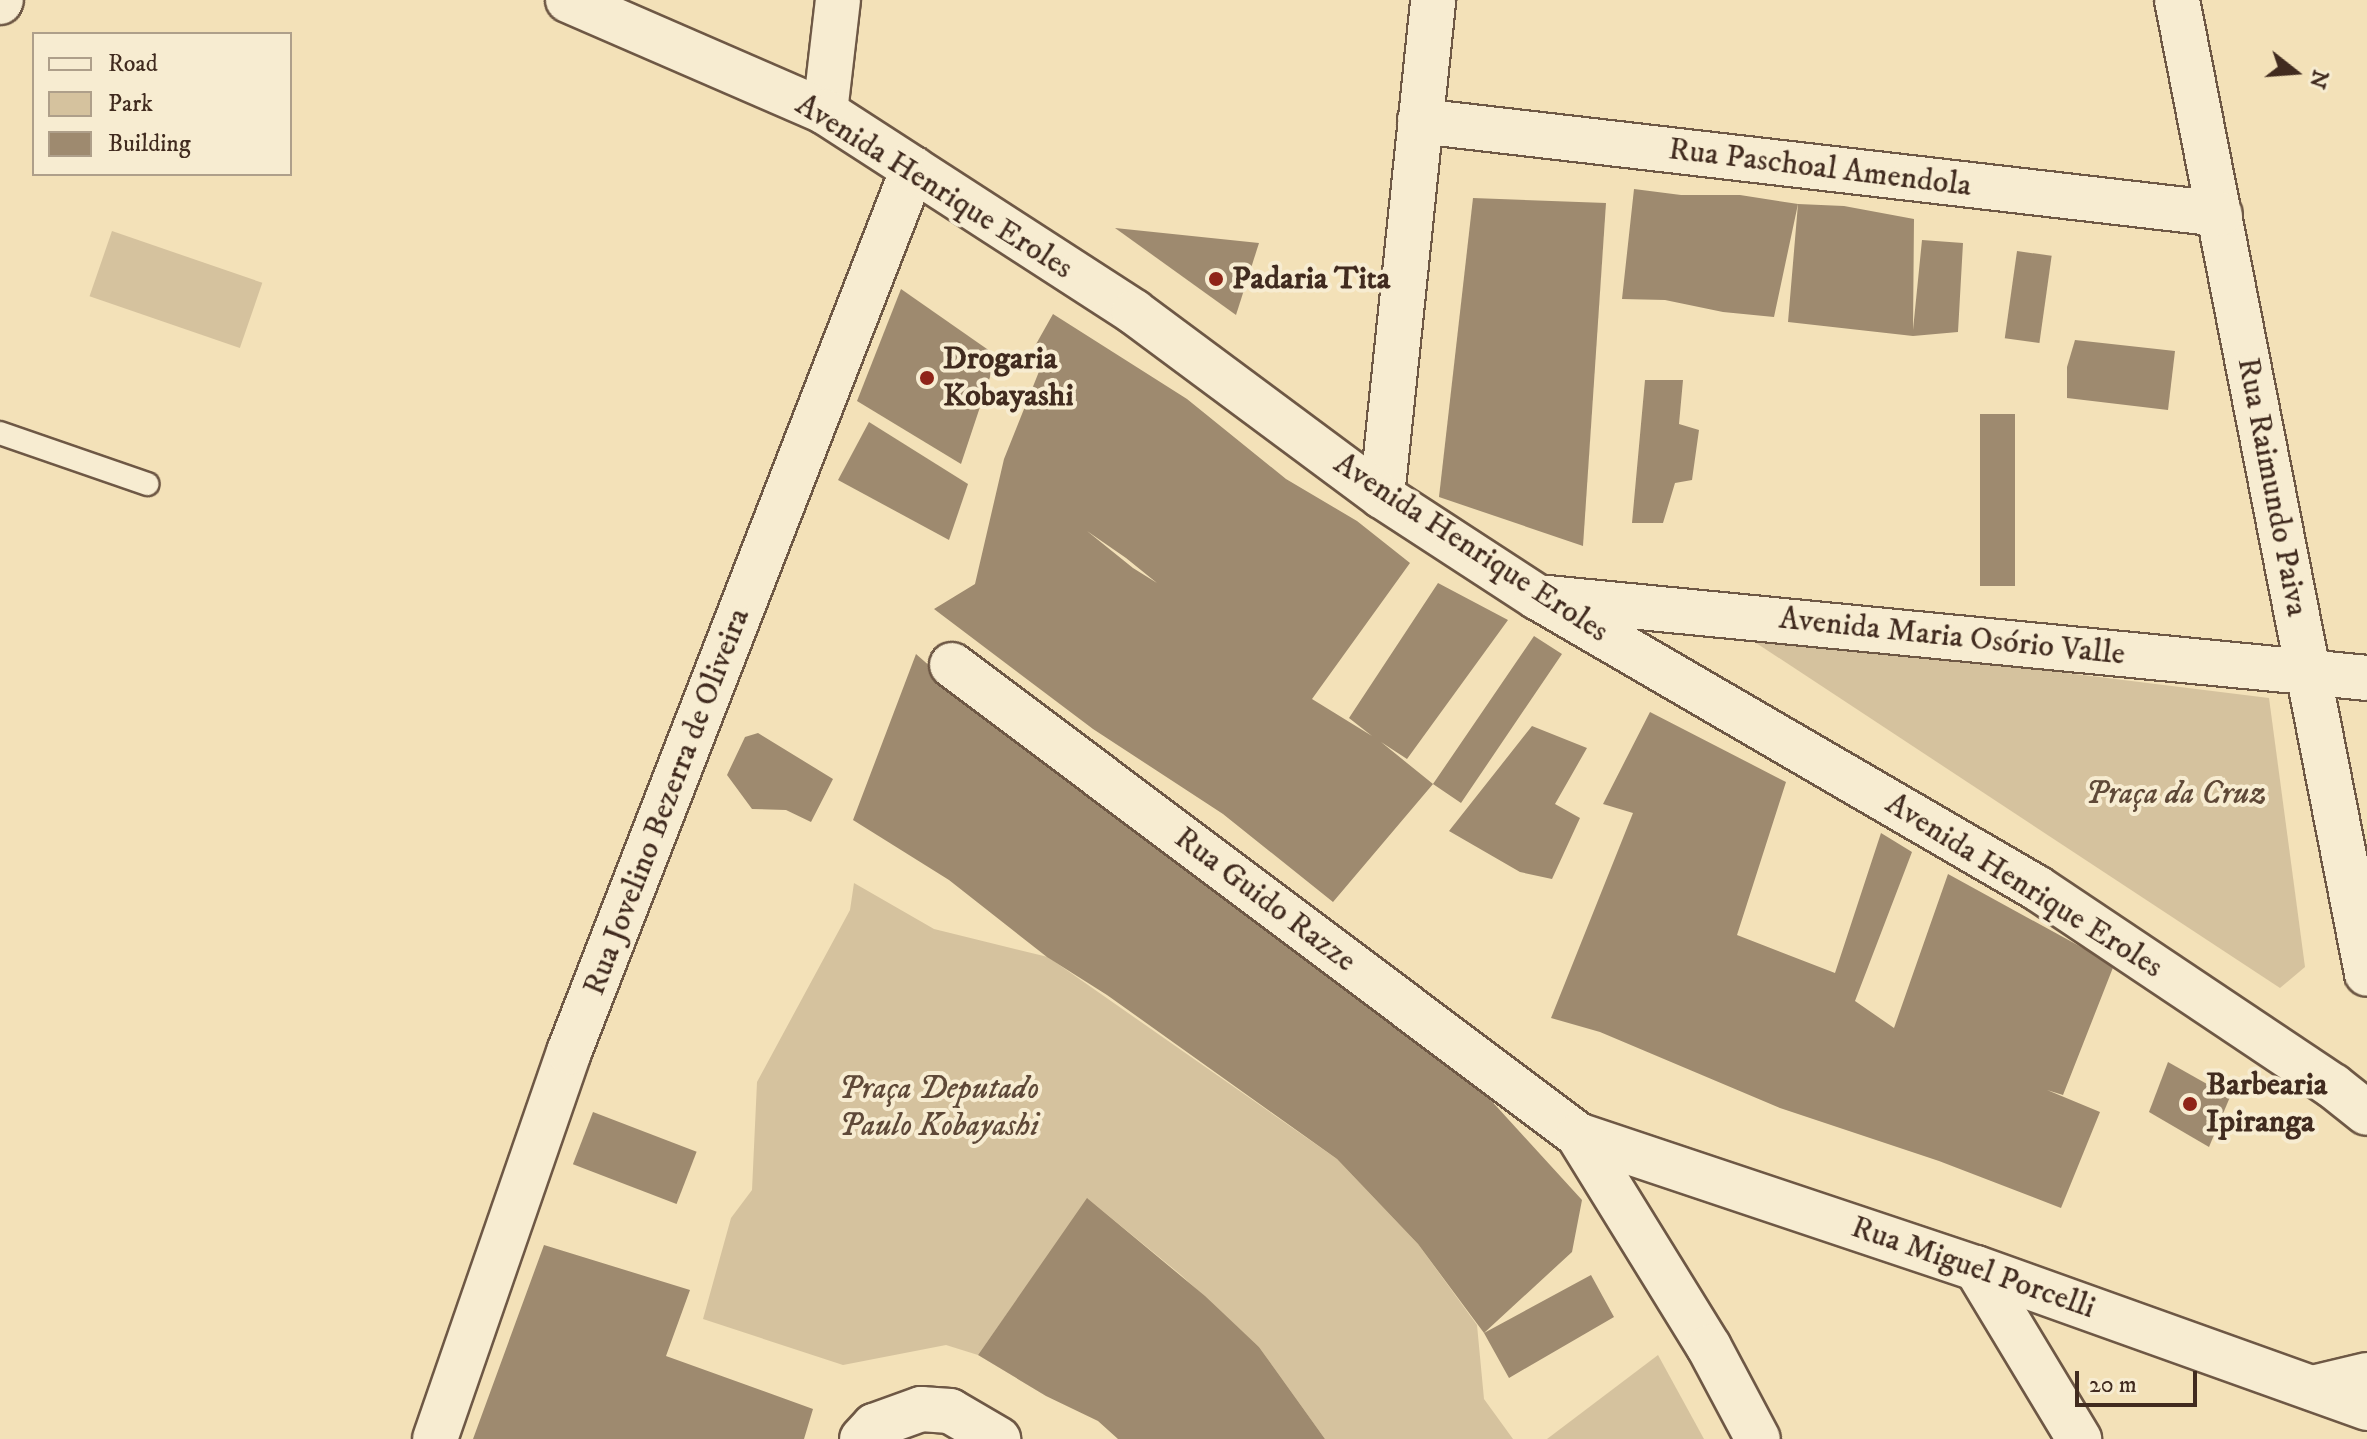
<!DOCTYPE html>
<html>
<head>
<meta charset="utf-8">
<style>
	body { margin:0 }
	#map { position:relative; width:2367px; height:1439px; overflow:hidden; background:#f3e1b8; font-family:"IM FELL DW Pica",serif }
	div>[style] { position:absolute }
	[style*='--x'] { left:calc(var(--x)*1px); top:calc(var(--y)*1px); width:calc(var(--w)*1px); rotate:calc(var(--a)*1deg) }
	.green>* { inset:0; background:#d5c29e; transform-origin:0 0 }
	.building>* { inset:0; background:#9e8a6f; transform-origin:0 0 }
	.roads { filter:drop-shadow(2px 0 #6e5845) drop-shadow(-2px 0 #6e5845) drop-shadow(0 2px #6e5845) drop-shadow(0 -2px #6e5845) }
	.service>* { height:22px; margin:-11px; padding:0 11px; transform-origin:11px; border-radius:11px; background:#f7ecd1 }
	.minor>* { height:44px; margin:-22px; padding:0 22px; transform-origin:22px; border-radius:22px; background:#f7ecd1 }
	.secondary>* { height:44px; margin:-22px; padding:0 22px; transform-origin:22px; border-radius:22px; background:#f7ecd1 }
	.dots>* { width:22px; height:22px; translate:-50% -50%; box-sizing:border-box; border:4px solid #f7ecd1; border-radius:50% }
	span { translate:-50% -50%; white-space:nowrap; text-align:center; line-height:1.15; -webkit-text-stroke:8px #f7ecd1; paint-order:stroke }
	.street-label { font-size:32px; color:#412b1f }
	.poi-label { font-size:32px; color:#412b1f; font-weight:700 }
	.left { translate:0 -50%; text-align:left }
	.park-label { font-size:32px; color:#5f4938; font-style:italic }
	.legend { position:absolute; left:32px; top:32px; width:260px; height:144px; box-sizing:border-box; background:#f7ecd1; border:2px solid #ae9f8a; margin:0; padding:10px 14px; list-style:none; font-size:24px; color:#412b1f }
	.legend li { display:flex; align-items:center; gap:16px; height:40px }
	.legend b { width:40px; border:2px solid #ae9f8a }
	.north { position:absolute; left:2255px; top:32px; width:80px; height:80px; -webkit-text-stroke:6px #f7ecd1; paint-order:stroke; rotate:107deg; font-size:22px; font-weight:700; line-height:32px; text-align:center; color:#412b1f }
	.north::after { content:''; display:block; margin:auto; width:28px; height:36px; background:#412b1f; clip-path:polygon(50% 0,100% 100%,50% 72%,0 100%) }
	.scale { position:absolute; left:2075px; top:1371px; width:122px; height:36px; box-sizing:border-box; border:4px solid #412b1f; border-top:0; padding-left:10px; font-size:24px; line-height:28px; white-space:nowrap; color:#412b1f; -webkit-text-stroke:6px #f7ecd1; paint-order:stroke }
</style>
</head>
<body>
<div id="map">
	<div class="green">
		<div style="left:112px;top:231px;width:159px;height:69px;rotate:19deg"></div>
		<div style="clip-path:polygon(1741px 633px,2269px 698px,2305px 967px,2280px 988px)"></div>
		<div style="clip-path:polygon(854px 883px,934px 929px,1048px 957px,1337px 1159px,1418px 1244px,1477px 1325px,1484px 1399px,1513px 1439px,1325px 1439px,1259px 1347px,1181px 1275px,1088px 1199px,978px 1355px,946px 1345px,843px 1365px,703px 1319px,731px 1218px,752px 1190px,757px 1082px,850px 910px)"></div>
		<div style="clip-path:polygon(1658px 1355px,1704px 1439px,1547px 1439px)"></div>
	</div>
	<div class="building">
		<div style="clip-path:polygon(1634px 189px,1681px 195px,1740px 195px,1798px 204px,1774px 317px,1723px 312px,1665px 300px,1622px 299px)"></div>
		<div style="clip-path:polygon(1473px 198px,1606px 203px,1583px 546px,1439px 497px)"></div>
		<div style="clip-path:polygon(1798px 204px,1844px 206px,1914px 219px,1913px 330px,1922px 240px,1963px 243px,1958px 332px,1913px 336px,1788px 322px)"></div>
		<div style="clip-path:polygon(1115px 228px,1259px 243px,1236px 315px)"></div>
		<div style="left:2017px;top:251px;width:35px;height:88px;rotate:8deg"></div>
		<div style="clip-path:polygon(901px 289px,997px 356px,961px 464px,857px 401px)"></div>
		<div style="clip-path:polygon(evenodd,1053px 314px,1187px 399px,1286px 479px,1357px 521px,1410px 563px,1312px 699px,1372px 736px,1349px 718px,1438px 583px,1508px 620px,1407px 759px,1381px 742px,1433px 784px,1534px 636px,1562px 654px,1461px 803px,1433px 784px,1333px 902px,1223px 814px,1093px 729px,934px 609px,975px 584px,1004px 459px,1046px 354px,1035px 346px,1053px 314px,1087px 531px,1126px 558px,1157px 583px,1133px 568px,1087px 531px)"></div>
		<div style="clip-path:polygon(2075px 340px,2175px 351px,2168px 410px,2067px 398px,2067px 367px)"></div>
		<div style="clip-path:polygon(1645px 380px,1683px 380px,1679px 424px,1699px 430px,1692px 480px,1675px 483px,1663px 523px,1632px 523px)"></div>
		<div style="left:1980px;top:414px;width:35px;height:172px"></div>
		<div style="clip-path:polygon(869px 422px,968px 484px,949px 540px,838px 480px)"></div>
		<div style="clip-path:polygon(916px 654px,1023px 748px,1141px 822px,1430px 1041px,1487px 1096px,1582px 1200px,1572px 1252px,1484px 1333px,1591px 1275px,1614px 1317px,1509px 1378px,1484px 1333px,1418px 1244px,1337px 1159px,1107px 995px,1047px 957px,949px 880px,853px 820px)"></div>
		<div style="clip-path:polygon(1650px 712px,1786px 782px,1737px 935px,1835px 973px,1881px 833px,1912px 852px,1855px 1001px,1894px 1028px,1948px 874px,2114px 965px,2063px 1095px,2047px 1090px,2100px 1112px,2061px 1208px,1939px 1161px,1780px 1108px,1600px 1032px,1551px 1018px,1633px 813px,1603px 804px)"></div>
		<div style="clip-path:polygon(1532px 726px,1587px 748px,1555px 804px,1580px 818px,1552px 879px,1520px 872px,1449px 831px)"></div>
		<div style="clip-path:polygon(758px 733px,833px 779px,811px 822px,786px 810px,752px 809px,727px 775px,745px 737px)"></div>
		<div style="clip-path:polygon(2168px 1062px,2230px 1097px,2209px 1147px,2149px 1112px)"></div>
		<div style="left:593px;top:1112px;width:111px;height:56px;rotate:21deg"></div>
		<div style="clip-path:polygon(1087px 1198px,1205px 1296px,1259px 1347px,1325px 1439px,1118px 1439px,1098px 1421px,1046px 1396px,978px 1355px)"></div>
		<div style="clip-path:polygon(544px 1245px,690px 1290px,666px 1356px,813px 1409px,804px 1439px,473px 1439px)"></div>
	</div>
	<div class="roads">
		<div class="service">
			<div style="--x:0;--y:433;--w:156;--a:19.1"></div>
		</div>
		<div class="minor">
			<div style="--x:2177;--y:0;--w:992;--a:78.96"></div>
			<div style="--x:0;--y:2;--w:2;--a:-63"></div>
			<div style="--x:825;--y:112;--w:113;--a:-83.4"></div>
			<div style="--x:1420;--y:121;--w:805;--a:6.63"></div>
			<div style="--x:1382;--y:496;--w:499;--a:-84.1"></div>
			<div style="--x:1537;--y:597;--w:834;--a:5.57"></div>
			<div style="--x:952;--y:665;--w:783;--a:36.9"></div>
			<div style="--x:1578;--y:1135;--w:420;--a:18.5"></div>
			<div style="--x:1976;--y:1268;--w:415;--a:19.7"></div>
			<div style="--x:1578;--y:1135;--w:249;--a:58.3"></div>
			<div style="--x:1709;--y:1347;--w:104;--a:62"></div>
			<div style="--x:1976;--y:1268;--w:200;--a:58.9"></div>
			<div style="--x:435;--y:1439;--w:410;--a:-70.9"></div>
			<div style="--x:569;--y:1052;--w:948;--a:-68.72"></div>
			<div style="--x:862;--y:1439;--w:18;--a:-47"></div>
			<div style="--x:874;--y:1426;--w:50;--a:-19.9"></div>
			<div style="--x:921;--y:1409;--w:29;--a:4"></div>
			<div style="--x:950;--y:1411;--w:56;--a:30.3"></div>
		</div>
		<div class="secondary">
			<div style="--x:568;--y:0;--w:280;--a:23.5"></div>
			<div style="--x:825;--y:112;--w:368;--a:32.9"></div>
			<div style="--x:1134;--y:312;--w:309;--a:36.6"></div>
			<div style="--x:1382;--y:496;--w:185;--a:33.1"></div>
			<div style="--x:1537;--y:597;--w:579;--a:30.2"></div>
			<div style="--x:2037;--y:888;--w:356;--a:33.8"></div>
			<div style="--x:2333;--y:1086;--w:43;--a:38.5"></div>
			<div style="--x:2313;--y:1388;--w:56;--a:-13.5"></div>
		</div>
	</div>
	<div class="dots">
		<div style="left:1216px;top:279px;background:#8f2418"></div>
		<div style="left:927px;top:378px;background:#8f2418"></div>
		<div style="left:2190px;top:1104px;background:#8f2418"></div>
	</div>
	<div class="street-label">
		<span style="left:1820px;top:168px;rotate:7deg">Rua Paschoal Amendola</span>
		<span style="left:934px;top:187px;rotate:32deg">Avenida Henrique Eroles</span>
		<span style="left:2272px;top:487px;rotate:79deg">Rua Raimundo Paiva</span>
		<span style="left:1471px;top:548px;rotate:33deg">Avenida Henrique Eroles</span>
		<span style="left:1952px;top:637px;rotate:6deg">Avenida Maria Osório Valle</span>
		<span style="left:667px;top:802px;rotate:-69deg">Rua Jovelino Bezerra de Oliveira</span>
		<span style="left:2024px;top:886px;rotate:32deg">Avenida Henrique Eroles</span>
		<span style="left:1265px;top:900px;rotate:37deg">Rua Guido Razze</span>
		<span style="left:1973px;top:1268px;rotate:19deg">Rua Miguel Porcelli</span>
	</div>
	<div class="poi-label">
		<span class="left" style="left:1232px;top:279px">Padaria Tita</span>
		<span class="left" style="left:943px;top:378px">Drogaria<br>Kobayashi</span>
		<span class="left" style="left:2206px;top:1104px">Barbearia<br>Ipiranga</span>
	</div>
	<div class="park-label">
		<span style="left:2176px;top:794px">Praça da Cruz</span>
		<span style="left:939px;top:1108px">Praça Deputado<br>Paulo Kobayashi</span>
	</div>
	<ul class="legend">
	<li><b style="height:10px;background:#f7ecd1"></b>Road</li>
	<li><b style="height:22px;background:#d5c29e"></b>Park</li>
	<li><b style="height:22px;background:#9e8a6f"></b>Building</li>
	</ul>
	<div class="north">N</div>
	<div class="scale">20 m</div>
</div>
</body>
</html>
